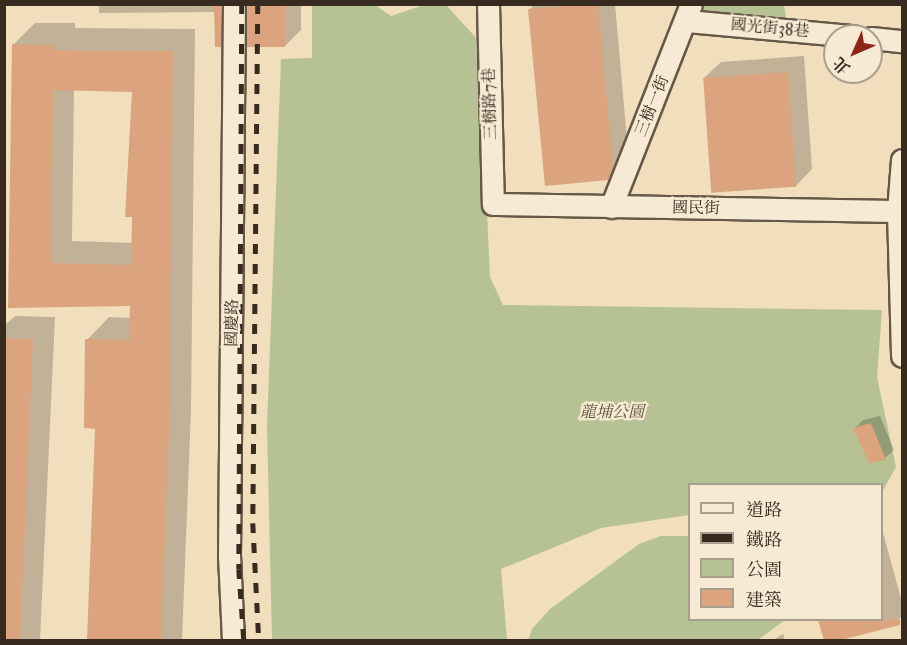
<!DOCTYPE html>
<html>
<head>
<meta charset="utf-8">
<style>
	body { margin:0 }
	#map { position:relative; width:907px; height:645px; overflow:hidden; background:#f1debd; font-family:"IM FELL Great Primer","Noto Serif TC",serif }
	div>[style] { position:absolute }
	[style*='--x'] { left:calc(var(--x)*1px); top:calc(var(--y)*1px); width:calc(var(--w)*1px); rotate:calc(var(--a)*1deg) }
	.green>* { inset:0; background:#b6c294 }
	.shadow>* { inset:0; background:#0003 }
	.building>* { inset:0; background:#dba37e; transform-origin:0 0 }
	.roads { filter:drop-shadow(2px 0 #665847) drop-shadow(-2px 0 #665847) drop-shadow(0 2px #665847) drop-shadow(0 -2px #665847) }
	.street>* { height:21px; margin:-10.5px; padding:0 10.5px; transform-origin:10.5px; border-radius:10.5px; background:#f6ead4 }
	.rail>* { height:4.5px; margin-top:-2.25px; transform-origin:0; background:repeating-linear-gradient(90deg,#372b20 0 10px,transparent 0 20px) }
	span { translate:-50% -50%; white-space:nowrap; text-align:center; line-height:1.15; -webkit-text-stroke:4.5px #f6ead4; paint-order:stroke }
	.street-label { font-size:16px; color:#372b20 }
	.park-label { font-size:16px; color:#57513d; font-style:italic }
	.frame { position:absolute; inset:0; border:6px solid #372b20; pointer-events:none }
	.legend { position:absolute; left:688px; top:483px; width:195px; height:138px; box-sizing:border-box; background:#f6ead4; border:2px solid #aa9e8c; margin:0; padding:8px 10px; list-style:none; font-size:18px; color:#372b20 }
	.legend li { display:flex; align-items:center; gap:12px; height:30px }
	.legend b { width:30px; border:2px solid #aa9e8c }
	.north { position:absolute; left:823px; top:24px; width:60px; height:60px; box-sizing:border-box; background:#f6ead4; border:2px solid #aa9e8c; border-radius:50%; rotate:225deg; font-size:16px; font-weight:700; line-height:24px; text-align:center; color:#372b20 }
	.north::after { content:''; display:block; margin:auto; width:21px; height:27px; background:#8f2418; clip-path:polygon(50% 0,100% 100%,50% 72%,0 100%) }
</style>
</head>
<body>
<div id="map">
	<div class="green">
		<div style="clip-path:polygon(312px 5px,375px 5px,391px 16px,424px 5px,446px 5px,479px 41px,490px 277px,503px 305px,882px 310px,877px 377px,896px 467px,882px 492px,882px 484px,690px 484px,689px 515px,601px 528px,501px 569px,507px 640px,272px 640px,267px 426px,281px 59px,312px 58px)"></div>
		<div style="clip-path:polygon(699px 5px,784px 5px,787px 23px,697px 13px)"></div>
		<div style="clip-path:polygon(661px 536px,689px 536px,690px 620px,785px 620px,758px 640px,528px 640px,532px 629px,550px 609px,639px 544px)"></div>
	</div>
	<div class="shadow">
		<div style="clip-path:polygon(99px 4px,237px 4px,236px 30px,220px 46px,216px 12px,99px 13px)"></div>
		<div style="clip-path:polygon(248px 4px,301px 4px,301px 30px,285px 46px)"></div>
		<div style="clip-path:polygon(535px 4px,615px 4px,628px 151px,624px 162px,607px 179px,530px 9px)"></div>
		<div style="clip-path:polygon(evenodd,35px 23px,75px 23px,75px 28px,195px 29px,191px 409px,182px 640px,88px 640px,97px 427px,87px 340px,109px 317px,131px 318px,132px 305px,10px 306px,13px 45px,35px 23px,74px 89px,134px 90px,126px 215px,133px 215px,133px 243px,72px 241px,74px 89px)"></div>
		<div style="clip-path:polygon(804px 56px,812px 169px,796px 186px,704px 78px,721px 62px)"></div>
		<div style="clip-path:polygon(15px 316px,55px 317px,40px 640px,4px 640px,4px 326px)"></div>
		<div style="clip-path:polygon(880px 416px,894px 450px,885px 458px,870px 461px,855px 428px,863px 420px)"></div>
		<div style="clip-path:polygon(882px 529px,902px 602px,902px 616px,893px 626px,825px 640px,819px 620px,882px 620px)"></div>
		<div style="clip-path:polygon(783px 634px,785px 640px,773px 640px)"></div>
	</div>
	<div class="building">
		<div style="clip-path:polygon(214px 4px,221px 4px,221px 47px,215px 47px)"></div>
		<div style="left:247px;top:4px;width:38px;height:43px"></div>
		<div style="clip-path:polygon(598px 4px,613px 168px,608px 180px,545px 186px,528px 9px)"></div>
		<div style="clip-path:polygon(evenodd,12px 44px,54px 45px,54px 50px,173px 51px,169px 432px,161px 640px,87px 640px,95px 429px,84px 428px,85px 339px,129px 340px,130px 306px,8px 308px,12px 44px,53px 90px,132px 92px,125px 217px,132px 217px,131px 265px,51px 263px,53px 90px)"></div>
		<div style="left:788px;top:72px;width:115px;height:85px;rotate:86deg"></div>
		<div style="clip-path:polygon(4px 338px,33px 339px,20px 640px,4px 640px)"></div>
		<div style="clip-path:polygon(871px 423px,886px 460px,869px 463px,853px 428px)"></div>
		<div style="clip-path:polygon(818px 620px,900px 620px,900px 625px,841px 640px,824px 640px)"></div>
	</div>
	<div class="roads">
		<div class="street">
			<div style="--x:488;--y:4;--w:200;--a:88.6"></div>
			<div style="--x:493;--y:204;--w:405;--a:1"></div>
			<div style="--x:687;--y:21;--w:167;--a:5.2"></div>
			<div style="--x:871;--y:38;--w:31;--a:6"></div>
			<div style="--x:902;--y:160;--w:51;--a:94.5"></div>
			<div style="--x:898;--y:211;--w:145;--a:88.4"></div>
			<div style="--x:611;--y:207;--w:218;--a:-68.5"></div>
			<div style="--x:233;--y:640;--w:84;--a:-92.7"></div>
			<div style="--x:229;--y:556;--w:552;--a:-89.48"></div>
		</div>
	</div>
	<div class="rail">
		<div style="--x:242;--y:4;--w:565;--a:90.3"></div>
		<div style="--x:239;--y:569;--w:71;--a:86"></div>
		<div style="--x:258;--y:4;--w:519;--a:90.55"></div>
		<div style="--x:253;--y:523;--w:117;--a:87.1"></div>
	</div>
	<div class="street-label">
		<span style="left:770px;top:28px;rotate:5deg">國光街38巷</span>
		<span style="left:490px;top:104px;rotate:-92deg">三樹路7巷</span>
		<span style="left:652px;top:106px;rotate:-68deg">三樹一街</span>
		<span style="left:696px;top:208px;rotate:1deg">國民街</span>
		<span style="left:232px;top:323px;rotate:-89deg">國慶路</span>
	</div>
	<div class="park-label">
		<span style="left:612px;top:412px">龍埔公園</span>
	</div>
	<div class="frame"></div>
	<ul class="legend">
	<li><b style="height:8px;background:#f6ead4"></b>道路</li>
	<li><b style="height:8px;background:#372b20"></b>鐵路</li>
	<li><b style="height:16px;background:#b6c294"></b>公園</li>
	<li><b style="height:16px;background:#dba37e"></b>建築</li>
	</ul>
	<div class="north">北</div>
</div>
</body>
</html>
